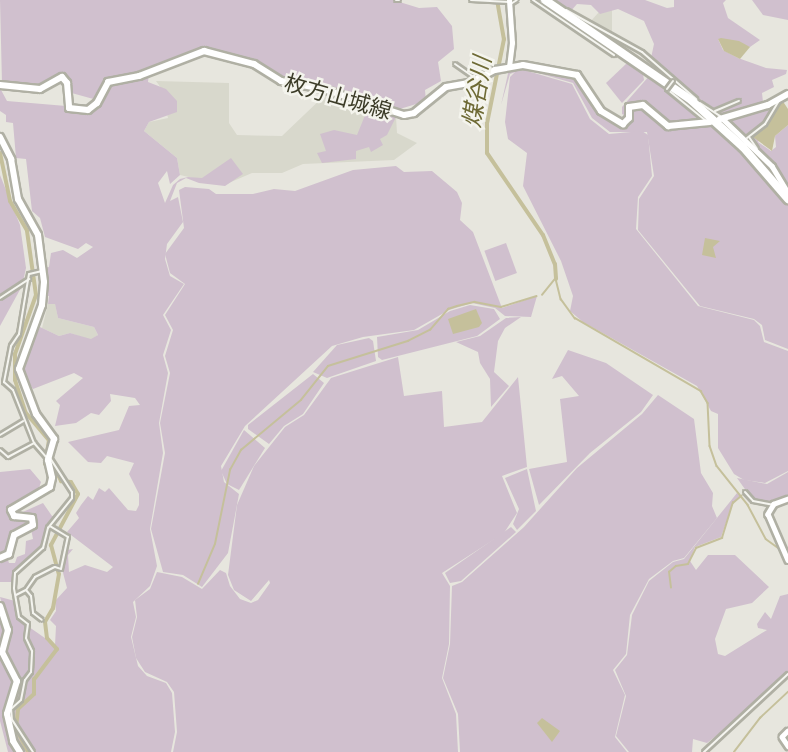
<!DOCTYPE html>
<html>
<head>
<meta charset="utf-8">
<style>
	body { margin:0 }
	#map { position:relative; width:788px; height:752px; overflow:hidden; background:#e7e6de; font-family:"PT Sans Narrow","Noto Sans JP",sans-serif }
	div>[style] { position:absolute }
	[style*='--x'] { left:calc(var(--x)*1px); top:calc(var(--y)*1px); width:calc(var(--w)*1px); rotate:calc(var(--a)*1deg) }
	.built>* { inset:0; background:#d8d8cc }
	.green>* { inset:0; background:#d0c0ce; transform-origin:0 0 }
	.water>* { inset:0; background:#c5c09b }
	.stream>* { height:1.5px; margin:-0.75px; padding:0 0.75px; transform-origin:0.75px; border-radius:0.75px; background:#c5c09b }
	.river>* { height:4px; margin:-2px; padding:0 2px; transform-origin:2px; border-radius:2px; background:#c5c09b }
	.roads { filter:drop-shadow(2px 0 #b0b0a4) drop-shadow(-2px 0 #b0b0a4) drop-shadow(0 2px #b0b0a4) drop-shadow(0 -2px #b0b0a4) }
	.street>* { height:2px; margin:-1px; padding:0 1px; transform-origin:1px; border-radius:1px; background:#f5f5f0 }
	.secondary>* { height:4.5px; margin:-2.25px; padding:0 2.25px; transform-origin:2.25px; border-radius:2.25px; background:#fff }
	.primary>* { height:6px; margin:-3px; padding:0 3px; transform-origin:3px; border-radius:3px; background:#fff }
	.highway>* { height:8px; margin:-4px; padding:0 4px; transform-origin:4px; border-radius:4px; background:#fff }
	.bridges { filter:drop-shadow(2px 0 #b0b0a4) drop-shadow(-2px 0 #b0b0a4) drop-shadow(0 2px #b0b0a4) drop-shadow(0 -2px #b0b0a4) }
	.street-bridge>* { height:2px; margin:-1px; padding:0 1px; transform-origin:1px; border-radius:1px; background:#f5f5f0 }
	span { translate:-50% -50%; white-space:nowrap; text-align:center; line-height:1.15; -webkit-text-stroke:5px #f4f4ed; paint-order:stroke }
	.street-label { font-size:22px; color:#3c3c28 }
	.water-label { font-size:24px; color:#6e6a35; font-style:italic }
</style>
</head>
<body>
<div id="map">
	<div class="built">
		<div style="clip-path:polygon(612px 9px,612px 34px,590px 22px,599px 12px)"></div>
		<div style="clip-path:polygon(156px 81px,229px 83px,229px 123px,237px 135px,282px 136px,327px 93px,396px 117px,397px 133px,417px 143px,394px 160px,303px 164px,282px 173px,252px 173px,224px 185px,180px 175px,177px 158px,144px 131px,149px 122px,168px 118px,161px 88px)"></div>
		<div style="clip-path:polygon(55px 303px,58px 318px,94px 327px,98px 335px,91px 340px,70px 333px,59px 336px,42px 328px,48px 304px)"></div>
	</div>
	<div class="green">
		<div style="clip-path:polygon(0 0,393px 0,419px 8px,437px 7px,452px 26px,454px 49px,438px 62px,441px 81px,425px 90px,426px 101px,390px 112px,281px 80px,264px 69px,204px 49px,138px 75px,108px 81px,97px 100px,68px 92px,65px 77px,42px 87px,2px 84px)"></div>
		<div style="clip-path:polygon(553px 0,645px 0,667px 8px,674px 7px,674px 0,726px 0,723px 3px,728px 18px,760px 40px,750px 47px,718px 39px,723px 50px,738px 58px,766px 68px,787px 70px,786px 74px,772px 80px,774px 87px,762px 93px,763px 102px,778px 98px,722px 118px,651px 58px,654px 44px,644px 21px,618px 9px,600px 14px,591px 5px,577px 4px,570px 12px)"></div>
		<div style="clip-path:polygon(752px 0,788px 0,788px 20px,763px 15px)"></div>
		<div style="clip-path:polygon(627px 63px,643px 74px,644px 80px,622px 103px,606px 83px)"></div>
		<div style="clip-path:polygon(639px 65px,712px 120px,670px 125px,648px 105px,627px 108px,628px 117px,622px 114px,622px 107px,650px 75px)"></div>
		<div style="clip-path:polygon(523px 67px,576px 76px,592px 101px,625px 125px,627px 111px,643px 105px,662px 124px,713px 121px,765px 174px,788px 203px,788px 349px,765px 340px,762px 325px,754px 319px,700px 306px,638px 230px,639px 199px,654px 176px,647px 132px,610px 132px,592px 118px,573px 83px,524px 69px,510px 74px,501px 105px,509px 69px)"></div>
		<div style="clip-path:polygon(524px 70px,572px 84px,590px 119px,609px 134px,642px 131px,648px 135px,652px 176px,638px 197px,636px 229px,698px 306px,754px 320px,760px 326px,764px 342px,788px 351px,788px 471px,765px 483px,744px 480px,734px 474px,718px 448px,718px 414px,711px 411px,697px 386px,583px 322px,570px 311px,573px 296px,561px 261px,523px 186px,527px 153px,508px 139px,505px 122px,510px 77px,516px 71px)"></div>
		<div style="clip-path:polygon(149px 73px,148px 82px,166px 89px,177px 101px,177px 112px,149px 122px,144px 131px,177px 158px,180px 175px,170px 184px,167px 171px,158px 183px,165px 203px,173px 185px,180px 179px,188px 177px,202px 178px,231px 158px,243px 174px,225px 186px,199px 183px,186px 178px,177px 183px,170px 201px,178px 197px,183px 222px,167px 244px,165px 259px,170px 276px,184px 284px,163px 315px,171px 330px,163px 355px,168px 373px,159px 423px,163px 453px,150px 529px,157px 566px,150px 586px,133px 602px,136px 617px,131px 637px,138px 666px,147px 676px,166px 683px,172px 693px,175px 732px,171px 752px,33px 752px,13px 721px,12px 709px,22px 700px,32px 669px,32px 650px,26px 638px,29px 627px,55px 645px,56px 626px,50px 620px,56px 611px,55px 601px,67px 588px,62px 569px,67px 550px,73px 549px,68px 555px,69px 572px,85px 565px,107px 572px,113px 567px,67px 532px,79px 518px,76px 513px,81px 505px,88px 496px,93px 500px,99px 488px,105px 492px,109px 488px,128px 510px,136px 511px,139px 505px,139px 494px,129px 474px,134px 463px,107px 456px,101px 463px,88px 462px,68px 442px,119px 430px,129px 406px,140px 405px,135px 398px,110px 394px,111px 401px,99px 415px,91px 413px,76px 423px,55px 426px,60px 405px,56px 401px,83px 378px,74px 373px,33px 389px,20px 369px,40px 327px,59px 336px,70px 333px,91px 339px,98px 335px,94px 327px,58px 318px,55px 304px,48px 304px,49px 296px,45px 296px,44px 268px,49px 267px,51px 253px,63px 250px,77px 258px,93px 247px,86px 243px,78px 249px,45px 237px,40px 218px,32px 211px,26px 159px,16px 158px,13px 123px,6px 122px,6px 115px,0 111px,0 88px,7px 101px,66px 106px,72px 111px,87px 112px,108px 83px)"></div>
		<div style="clip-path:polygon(779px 100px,765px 123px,743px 139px,726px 119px)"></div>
		<div style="clip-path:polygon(782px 100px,758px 142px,771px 151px,776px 147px,775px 136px,788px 125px,788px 191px,751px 137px)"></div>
		<div style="clip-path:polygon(368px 108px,396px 117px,387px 135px,380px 139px,383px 145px,371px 152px,369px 147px,356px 151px,356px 159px,322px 163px,317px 153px,326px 151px,320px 134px,334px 130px,357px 135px)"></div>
		<div style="clip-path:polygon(396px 166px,404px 172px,432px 171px,457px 192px,462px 203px,460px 220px,473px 232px,502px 308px,537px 296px,531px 317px,505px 316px,495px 308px,472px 303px,449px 310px,414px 330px,363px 337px,332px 346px,245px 426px,221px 466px,224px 482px,239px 494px,228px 553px,202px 587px,183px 575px,163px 572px,151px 529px,165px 453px,160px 423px,170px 373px,165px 356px,173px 330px,165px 315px,185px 284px,170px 273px,165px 254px,184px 228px,179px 190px,185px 187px,209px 189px,216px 194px,253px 194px,274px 189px,295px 191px,353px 170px)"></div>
		<div style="clip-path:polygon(0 175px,20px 225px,26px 268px,22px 286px,0 326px)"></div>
		<div style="left:506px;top:243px;width:32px;height:23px;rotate:70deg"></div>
		<div style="clip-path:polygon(470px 305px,494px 309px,500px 319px,477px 336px,382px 360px,378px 357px,377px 337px,418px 330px,450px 311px)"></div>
		<div style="clip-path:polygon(521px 317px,505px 328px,498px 341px,494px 372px,509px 386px,491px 407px,490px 379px,480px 363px,478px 352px,456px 342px,480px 336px,506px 318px)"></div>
		<div style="clip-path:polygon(369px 338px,373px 341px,376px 361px,327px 378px,313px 372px,337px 345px)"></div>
		<div style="clip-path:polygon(568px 350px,606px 363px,653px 395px,641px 412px,590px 453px,539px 505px,529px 469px,567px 462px,560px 399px,579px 396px,562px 376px,552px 379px)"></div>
		<div style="clip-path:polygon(398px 357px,404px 396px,442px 391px,444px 427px,482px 422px,518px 377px,527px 467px,502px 476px,517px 513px,504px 533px,442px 573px,450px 586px,449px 644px,442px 678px,456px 714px,458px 752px,173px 752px,177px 732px,174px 692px,167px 682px,145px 672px,136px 658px,132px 637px,137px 617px,135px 600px,150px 589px,157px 572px,182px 577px,202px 589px,220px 570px,226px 573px,230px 586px,240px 599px,251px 603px,258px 600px,270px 583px,269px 580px,251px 601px,234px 590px,228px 575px,237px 505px,254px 466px,285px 427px,304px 415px,331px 378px)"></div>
		<div style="clip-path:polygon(313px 374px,324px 383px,303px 414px,284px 426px,269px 444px,248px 429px,248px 425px)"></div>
		<div style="clip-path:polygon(658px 395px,694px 419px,701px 473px,713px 493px,712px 506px,717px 518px,684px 558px,673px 561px,649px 579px,630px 615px,626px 654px,613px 670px,625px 695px,615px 737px,627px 752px,460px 752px,458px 714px,443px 678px,450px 644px,452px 586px,462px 582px,524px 527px,577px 468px,642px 414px)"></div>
		<div style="clip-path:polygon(244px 430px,265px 448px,239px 490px,227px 484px,221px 471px)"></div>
		<div style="clip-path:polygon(30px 469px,41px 482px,37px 494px,15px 504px,11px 514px,33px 523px,13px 534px,8px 551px,0 557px,0 472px)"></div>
		<div style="clip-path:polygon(527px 469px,536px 511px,517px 530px,513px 524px,519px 509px,505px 478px)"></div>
		<div style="clip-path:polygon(788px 472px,788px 498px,772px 502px,752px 499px,737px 478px,767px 484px)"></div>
		<div style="clip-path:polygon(737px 493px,740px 496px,733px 503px,721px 537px,695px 547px,690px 561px,696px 570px,708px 555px,735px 555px,769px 587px,752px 603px,726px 609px,715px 639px,718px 654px,725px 656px,767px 630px,758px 628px,757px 624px,765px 612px,771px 619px,780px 596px,788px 594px,788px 672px,759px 702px,707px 743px,693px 739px,692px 752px,629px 752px,616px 736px,626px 696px,615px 670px,627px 655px,632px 615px,649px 581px,673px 562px,684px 559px)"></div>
		<div style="clip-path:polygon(43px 503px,52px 516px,57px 517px,46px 530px,42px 547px,22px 563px,14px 582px,0 582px,0 559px,7px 557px,9px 563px,15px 563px,17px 557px,25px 554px,26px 541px,33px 539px,31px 529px,35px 521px,16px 515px)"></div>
		<div style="clip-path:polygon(511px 527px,516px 532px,461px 581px,450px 583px,445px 573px)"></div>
		<div style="clip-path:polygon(0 597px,15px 601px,18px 617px,28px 624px,25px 638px,31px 650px,30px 673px,24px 679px,20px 700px,11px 709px,11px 722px,32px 752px,21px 752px,14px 741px,8px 714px,19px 681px,4px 654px,9px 631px)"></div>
		<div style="clip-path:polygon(0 613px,6px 626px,1px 648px,16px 681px,6px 708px,15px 752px,8px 752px,0 721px)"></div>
	</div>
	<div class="water">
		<div style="clip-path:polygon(721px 38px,739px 41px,750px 47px,740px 59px,724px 51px,718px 39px)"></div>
		<div style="clip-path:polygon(782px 100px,788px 109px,788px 125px,775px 136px,772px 151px,753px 137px)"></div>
		<div style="clip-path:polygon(705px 238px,720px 241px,713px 247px,716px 258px,702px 255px)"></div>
		<div style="clip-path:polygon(476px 309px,482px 323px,479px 327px,453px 334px,448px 319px)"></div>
		<div style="clip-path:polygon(542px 718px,560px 731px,552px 742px,537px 723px)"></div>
	</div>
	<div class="stream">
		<div style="--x:556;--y:279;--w:21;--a:76"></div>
		<div style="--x:561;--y:299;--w:24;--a:54"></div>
		<div style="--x:575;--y:318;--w:146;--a:30.1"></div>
		<div style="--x:701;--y:391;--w:14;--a:60"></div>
		<div style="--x:708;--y:403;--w:43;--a:87.3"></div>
		<div style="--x:710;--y:446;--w:21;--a:71"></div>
		<div style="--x:717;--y:466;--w:50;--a:51.5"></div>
		<div style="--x:748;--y:505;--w:38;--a:62"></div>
		<div style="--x:766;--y:539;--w:17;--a:36"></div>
		<div style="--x:542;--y:295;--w:21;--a:-51"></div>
		<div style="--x:198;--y:584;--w:43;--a:-67"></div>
		<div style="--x:215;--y:544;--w:76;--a:-78.5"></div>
		<div style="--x:230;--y:470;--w:23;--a:-61"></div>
		<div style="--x:241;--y:450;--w:78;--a:-39.8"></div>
		<div style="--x:301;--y:400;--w:43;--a:-51.5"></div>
		<div style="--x:328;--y:366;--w:84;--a:-17.4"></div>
		<div style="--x:408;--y:341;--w:25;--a:-27"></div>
		<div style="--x:430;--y:330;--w:28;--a:-49"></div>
		<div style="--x:448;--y:309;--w:9;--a:-18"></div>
		<div style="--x:457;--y:306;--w:18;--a:-13"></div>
		<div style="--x:475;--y:302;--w:26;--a:11"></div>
		<div style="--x:501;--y:307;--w:37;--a:-17"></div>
		<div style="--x:671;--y:588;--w:16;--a:-97"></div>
		<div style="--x:669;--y:572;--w:9;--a:-41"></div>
		<div style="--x:676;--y:566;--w:12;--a:-9"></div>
		<div style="--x:688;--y:564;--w:18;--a:-63"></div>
		<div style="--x:696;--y:548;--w:28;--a:-21"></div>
		<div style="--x:722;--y:538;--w:37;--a:-73"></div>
		<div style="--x:733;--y:503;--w:11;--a:-41"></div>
		<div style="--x:734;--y:752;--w:43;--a:-52.6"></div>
		<div style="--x:760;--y:718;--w:38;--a:-43"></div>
	</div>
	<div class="river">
		<div style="--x:497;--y:0;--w:40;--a:80"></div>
		<div style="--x:504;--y:39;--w:86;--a:101.4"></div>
		<div style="--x:487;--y:123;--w:30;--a:90"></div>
		<div style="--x:487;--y:153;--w:99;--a:55.7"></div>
		<div style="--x:543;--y:235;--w:31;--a:68"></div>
		<div style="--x:555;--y:264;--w:15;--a:86"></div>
		<div style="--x:0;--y:153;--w:49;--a:78.2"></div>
		<div style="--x:10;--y:201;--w:34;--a:60"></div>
		<div style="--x:27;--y:231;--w:65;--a:82"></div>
		<div style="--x:36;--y:295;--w:63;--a:109.6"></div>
		<div style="--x:15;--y:354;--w:26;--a:90"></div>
		<div style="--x:15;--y:380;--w:35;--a:72"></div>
		<div style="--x:26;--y:413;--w:35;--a:50"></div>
		<div style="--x:49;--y:440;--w:24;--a:99"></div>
		<div style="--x:45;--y:464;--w:9;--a:18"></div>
		<div style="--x:54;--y:467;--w:16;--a:63"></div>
		<div style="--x:61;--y:481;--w:10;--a:6"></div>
		<div style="--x:71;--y:482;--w:14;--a:60"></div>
		<div style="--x:78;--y:494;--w:58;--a:117.9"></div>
		<div style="--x:51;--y:545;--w:30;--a:75"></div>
		<div style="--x:59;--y:574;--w:35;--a:100"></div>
		<div style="--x:53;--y:608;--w:16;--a:120"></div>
		<div style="--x:45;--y:622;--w:16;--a:83"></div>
		<div style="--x:47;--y:638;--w:15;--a:48"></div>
		<div style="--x:57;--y:649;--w:38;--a:127"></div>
		<div style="--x:34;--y:679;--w:15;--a:90"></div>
		<div style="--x:34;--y:694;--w:22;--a:137"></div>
		<div style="--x:18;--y:709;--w:20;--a:96"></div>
		<div style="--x:16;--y:729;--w:26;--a:62"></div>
	</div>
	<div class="roads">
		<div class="street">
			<div style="--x:396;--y:0;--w:3;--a:0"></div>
			<div style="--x:471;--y:0;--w:38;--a:3"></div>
			<div style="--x:533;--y:0;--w:98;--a:34.2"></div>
			<div style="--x:509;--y:5;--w:9;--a:-32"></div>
			<div style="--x:566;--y:10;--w:87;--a:28.9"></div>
			<div style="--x:642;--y:52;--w:72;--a:41"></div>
			<div style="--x:455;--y:64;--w:24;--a:35"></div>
			<div style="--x:667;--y:89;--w:49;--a:39.2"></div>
			<div style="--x:700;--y:103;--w:24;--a:33"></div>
			<div style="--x:715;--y:111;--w:26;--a:-23"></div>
			<div style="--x:749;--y:137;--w:14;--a:56"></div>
			<div style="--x:747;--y:138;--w:23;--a:-38"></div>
			<div style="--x:765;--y:124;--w:27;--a:-59"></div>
			<div style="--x:42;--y:271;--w:13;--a:167"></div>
			<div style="--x:29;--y:274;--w:61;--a:99.5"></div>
			<div style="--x:19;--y:334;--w:14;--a:124"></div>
			<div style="--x:11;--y:346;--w:37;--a:101"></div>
			<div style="--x:4;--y:382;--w:12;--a:42"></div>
			<div style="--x:13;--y:390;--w:57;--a:68.4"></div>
			<div style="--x:34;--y:443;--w:21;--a:49"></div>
			<div style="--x:0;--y:298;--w:35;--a:-33"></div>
			<div style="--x:0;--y:435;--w:27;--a:-31"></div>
			<div style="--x:0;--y:450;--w:11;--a:41"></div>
			<div style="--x:8;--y:457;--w:30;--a:-28"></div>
			<div style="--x:745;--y:492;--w:12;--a:48"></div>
			<div style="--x:753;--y:501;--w:20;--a:11"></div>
			<div style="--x:26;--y:590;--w:8;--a:50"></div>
			<div style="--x:31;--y:596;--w:17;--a:83"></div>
			<div style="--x:33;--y:613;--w:11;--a:38"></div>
			<div style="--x:16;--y:595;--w:11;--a:-27"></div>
			<div style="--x:26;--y:590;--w:16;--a:-55"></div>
			<div style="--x:35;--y:577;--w:22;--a:-27"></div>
			<div style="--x:55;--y:567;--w:6;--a:18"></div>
			<div style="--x:61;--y:569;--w:33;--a:-78"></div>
			<div style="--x:68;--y:537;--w:21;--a:-149"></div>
			<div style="--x:33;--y:752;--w:38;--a:-123"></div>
			<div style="--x:12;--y:720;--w:11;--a:-95"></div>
			<div style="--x:11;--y:709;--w:13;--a:-42"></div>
			<div style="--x:21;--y:700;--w:20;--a:-79"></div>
			<div style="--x:25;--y:680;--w:10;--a:-53"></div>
			<div style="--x:31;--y:672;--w:21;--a:-87"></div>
			<div style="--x:32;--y:651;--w:14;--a:-115"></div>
			<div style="--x:26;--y:638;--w:14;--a:-82"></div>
			<div style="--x:28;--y:624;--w:11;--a:-142"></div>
			<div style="--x:19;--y:617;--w:29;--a:-100"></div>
			<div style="--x:14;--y:588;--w:15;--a:-86"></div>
			<div style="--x:15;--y:573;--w:38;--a:-42"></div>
			<div style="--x:43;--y:548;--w:21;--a:-76"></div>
			<div style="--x:48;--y:528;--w:38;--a:-51"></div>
			<div style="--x:72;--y:498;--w:6;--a:-90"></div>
			<div style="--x:72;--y:492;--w:40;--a:-122.9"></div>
			<div style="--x:704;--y:752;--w:115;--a:-42.9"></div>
		</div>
		<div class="secondary">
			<div style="--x:509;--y:67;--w:24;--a:-83"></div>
			<div style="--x:512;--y:43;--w:43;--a:-94"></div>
			<div style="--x:723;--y:119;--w:68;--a:43.8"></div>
			<div style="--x:772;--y:166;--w:31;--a:59"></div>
			<div style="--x:788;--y:499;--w:15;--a:160"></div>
			<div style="--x:774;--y:504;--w:12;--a:121"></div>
			<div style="--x:768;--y:514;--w:50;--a:66.5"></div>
			<div style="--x:788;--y:731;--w:8;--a:135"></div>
			<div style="--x:782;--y:737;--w:11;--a:56"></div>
		</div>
		<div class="primary">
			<div style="--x:0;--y:85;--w:40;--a:5.7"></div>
			<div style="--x:40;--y:89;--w:25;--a:-29"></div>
			<div style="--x:62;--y:77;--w:8;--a:50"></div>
			<div style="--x:67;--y:83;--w:25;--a:85"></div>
			<div style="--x:69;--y:108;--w:19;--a:6"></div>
			<div style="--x:88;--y:110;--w:11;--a:-38"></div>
			<div style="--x:97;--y:103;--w:24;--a:-62"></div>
			<div style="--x:108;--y:82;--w:32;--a:-11"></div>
			<div style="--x:139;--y:76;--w:70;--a:-21"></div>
			<div style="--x:204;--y:51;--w:52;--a:14.6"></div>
			<div style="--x:254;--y:64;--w:32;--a:32"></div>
			<div style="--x:281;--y:81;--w:43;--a:10.8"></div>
			<div style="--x:323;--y:89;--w:85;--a:17.8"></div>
			<div style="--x:404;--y:115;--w:10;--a:-11"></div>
			<div style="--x:414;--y:113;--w:41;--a:-39.1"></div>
			<div style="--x:446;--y:87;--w:23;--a:-10"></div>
			<div style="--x:469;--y:83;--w:29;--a:-27"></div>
			<div style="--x:495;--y:70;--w:28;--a:-10"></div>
			<div style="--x:523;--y:65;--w:55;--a:10.5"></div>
			<div style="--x:577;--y:75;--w:43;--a:56.3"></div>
			<div style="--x:601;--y:111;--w:26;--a:31"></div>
			<div style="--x:623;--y:124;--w:8;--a:-45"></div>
			<div style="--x:629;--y:118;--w:11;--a:-90"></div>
			<div style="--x:629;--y:107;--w:14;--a:-8"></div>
			<div style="--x:643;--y:105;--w:33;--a:40"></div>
			<div style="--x:668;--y:126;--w:42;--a:-5.4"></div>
			<div style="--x:720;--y:119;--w:50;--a:-16.3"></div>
			<div style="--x:768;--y:105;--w:23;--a:-29"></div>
			<div style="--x:0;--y:137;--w:25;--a:63"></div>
			<div style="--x:11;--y:159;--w:41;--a:80.1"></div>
			<div style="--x:18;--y:199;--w:41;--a:60.9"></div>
			<div style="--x:38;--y:235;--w:47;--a:82.7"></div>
			<div style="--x:44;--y:282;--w:23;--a:95"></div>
			<div style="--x:42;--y:305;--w:68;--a:109.8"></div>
			<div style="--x:19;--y:369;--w:48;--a:69.3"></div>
			<div style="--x:36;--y:414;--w:31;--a:54"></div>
			<div style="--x:54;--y:439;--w:22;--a:106"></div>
			<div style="--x:48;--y:460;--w:18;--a:77"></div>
			<div style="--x:52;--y:478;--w:9;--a:103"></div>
			<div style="--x:50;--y:487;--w:45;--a:149.5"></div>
			<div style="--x:11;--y:510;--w:7;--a:63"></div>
			<div style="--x:14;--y:516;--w:18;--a:6"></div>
			<div style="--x:32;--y:518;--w:7;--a:82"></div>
			<div style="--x:33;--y:525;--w:21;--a:152"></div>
			<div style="--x:14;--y:535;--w:20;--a:105"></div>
			<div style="--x:9;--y:554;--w:10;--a:156"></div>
			<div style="--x:0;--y:606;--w:25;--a:72"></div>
			<div style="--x:8;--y:630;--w:23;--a:105"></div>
			<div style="--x:2;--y:652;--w:33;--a:63"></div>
			<div style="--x:17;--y:681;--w:34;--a:107"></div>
			<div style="--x:7;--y:714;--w:28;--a:77"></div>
			<div style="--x:13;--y:741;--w:13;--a:58"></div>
		</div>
		<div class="highway">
			<div style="--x:545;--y:0;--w:177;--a:34.4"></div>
			<div style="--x:691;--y:100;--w:70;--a:42.1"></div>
			<div style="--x:743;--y:147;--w:69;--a:49.1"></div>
		</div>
	</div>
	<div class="bridges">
		<div class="street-bridge">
			<div style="--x:667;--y:89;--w:10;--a:-53"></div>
		</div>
	</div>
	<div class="street-label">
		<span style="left:338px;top:97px;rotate:16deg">枚方山城線</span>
	</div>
	<div class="water-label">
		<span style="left:477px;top:92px;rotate:-81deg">煤谷川</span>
	</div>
</div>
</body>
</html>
